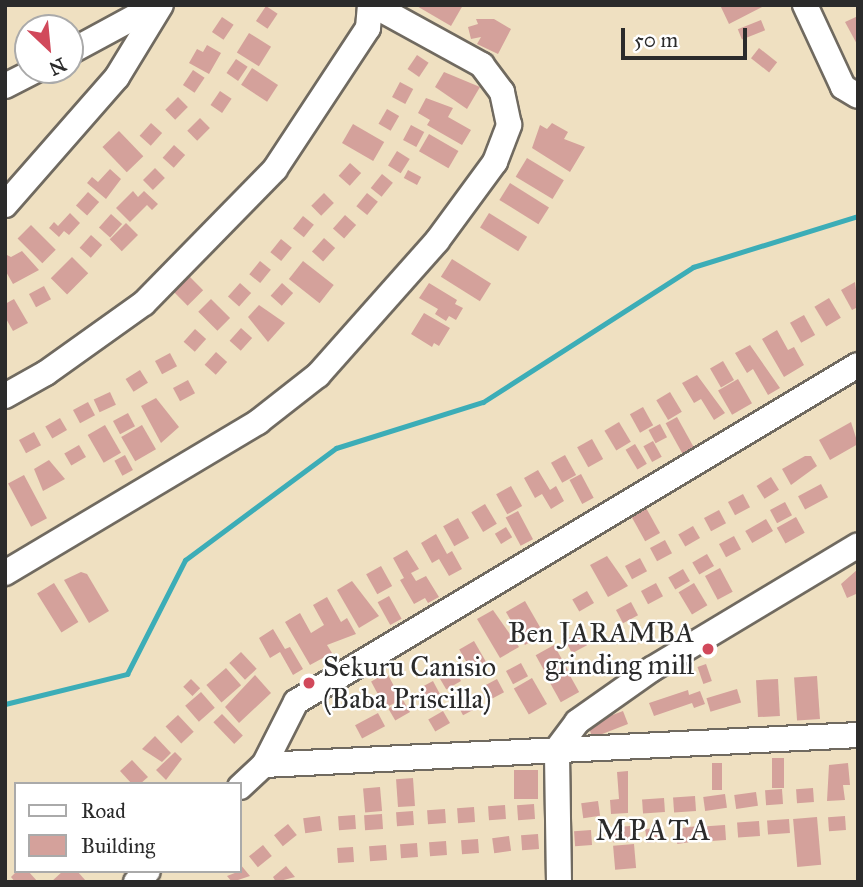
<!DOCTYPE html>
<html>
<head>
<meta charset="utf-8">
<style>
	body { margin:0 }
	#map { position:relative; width:863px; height:887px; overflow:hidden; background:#efe0c1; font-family:"IM FELL Great Primer",serif }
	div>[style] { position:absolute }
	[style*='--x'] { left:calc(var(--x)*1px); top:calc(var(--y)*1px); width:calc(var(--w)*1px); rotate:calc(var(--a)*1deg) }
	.stream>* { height:5px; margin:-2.5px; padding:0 2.5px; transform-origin:2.5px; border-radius:2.5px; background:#3cadb7 }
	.building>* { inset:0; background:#d4a19b; transform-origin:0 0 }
	.roads { filter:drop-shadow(2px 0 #706a60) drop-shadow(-2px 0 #706a60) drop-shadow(0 2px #706a60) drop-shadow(0 -2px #706a60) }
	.minor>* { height:24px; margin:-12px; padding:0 12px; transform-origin:12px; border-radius:12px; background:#fff }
	.dots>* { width:19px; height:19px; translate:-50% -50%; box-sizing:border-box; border:4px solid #fff; border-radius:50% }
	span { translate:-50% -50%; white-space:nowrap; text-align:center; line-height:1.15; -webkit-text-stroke:5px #fff; paint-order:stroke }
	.poi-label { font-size:28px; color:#2b2b2b }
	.right { translate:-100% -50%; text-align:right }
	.left { translate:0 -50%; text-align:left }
	.neighbourhood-label { font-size:30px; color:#2b2b2b; letter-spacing:2px }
	.frame { position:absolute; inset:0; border:7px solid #2b2b2b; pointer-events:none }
	.legend { position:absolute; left:14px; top:782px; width:228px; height:91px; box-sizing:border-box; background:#fff; border:2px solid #aaa; margin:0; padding:9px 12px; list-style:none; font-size:21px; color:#2b2b2b }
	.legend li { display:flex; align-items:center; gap:14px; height:35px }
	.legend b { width:35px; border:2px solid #aaa }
	.north { position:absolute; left:14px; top:14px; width:70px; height:70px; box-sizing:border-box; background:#fff; border:2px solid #aaa; border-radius:50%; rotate:154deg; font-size:19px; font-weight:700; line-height:28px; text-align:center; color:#2b2b2b }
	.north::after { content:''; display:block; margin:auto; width:24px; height:32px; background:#d1495b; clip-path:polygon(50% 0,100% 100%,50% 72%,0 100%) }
	.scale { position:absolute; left:621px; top:28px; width:126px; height:32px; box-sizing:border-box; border:4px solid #2b2b2b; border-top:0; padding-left:9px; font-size:21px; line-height:24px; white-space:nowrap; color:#2b2b2b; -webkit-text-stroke:5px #fff; paint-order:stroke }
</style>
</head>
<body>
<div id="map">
	<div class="stream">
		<div style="--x:5;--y:704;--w:126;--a:-13.8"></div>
		<div style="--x:127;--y:674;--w:128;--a:-63"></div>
		<div style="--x:185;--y:560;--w:188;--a:-36.6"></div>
		<div style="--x:336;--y:448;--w:154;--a:-17.4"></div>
		<div style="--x:483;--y:402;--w:250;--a:-32.7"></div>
		<div style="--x:693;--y:267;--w:173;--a:-17.2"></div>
	</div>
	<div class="building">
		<div style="clip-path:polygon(415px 5px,463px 5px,451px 26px)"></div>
		<div style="clip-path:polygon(720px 5px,766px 5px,729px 24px)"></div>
		<div style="left:266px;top:6px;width:14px;height:18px;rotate:34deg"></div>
		<div style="clip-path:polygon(858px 16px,858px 46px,845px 22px)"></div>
		<div style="left:222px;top:17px;width:14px;height:18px;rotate:34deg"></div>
		<div style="clip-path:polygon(476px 19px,494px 19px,511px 29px,498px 54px,477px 44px,481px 37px,471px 39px,468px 27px,478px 24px)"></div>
		<div style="left:761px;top:20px;width:11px;height:25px;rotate:68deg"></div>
		<div style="left:249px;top:33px;width:26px;height:23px;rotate:32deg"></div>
		<div style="clip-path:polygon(207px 45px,221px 53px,209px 74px,189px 63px,197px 49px,203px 52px)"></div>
		<div style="left:759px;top:48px;width:23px;height:13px;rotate:38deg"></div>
		<div style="left:417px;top:55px;width:14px;height:17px;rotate:34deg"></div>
		<div style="left:236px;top:59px;width:14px;height:17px;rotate:34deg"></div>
		<div style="left:252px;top:68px;width:31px;height:20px;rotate:33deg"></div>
		<div style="left:193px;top:70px;width:14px;height:18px;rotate:34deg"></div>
		<div style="clip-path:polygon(444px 72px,480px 87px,467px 109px,435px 87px)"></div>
		<div style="left:400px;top:82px;width:15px;height:17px;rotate:28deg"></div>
		<div style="left:220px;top:91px;width:14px;height:17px;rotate:34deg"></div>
		<div style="left:178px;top:97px;width:14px;height:18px;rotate:45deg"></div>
		<div style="clip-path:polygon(426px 98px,453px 108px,448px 117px,471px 130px,462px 145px,427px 125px,430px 120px,418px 113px)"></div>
		<div style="left:387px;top:109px;width:14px;height:17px;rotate:30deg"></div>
		<div style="left:200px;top:118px;width:14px;height:18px;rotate:45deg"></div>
		<div style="left:151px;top:123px;width:15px;height:17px;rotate:42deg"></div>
		<div style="clip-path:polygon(552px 123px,568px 132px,564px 139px,585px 147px,570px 172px,532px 148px,540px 125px,547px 129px)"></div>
		<div style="left:353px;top:124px;width:36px;height:22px;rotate:30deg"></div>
		<div style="left:411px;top:125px;width:15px;height:17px;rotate:28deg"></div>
		<div style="left:119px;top:131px;width:35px;height:23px;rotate:46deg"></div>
		<div style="left:429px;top:134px;width:34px;height:20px;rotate:30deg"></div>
		<div style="left:174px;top:145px;width:15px;height:17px;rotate:42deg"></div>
		<div style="left:397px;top:151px;width:15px;height:17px;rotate:32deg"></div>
		<div style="left:527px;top:158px;width:43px;height:22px;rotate:31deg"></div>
		<div style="left:350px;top:163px;width:15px;height:17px;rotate:42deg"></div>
		<div style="left:155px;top:168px;width:14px;height:17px;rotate:45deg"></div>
		<div style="clip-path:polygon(110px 169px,121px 179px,106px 199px,87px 183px,92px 177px,98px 182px)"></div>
		<div style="left:408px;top:170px;width:15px;height:9px;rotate:28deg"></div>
		<div style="left:382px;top:174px;width:14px;height:18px;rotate:39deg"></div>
		<div style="left:510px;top:183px;width:46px;height:20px;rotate:32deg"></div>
		<div style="clip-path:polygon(133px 191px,138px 197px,144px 191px,158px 204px,152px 210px,147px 205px,130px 222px,116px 208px)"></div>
		<div style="left:88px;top:192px;width:15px;height:18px;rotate:42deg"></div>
		<div style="left:324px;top:193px;width:14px;height:18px;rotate:45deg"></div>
		<div style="left:367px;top:193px;width:14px;height:17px;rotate:39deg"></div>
		<div style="clip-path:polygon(70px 213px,80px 223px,69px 235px,64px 231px,59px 237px,49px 228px,54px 222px,58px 226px)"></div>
		<div style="left:489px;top:213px;width:45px;height:17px;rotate:32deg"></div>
		<div style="left:111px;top:214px;width:15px;height:18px;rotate:42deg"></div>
		<div style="left:345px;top:215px;width:15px;height:18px;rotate:42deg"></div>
		<div style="left:303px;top:216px;width:14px;height:16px;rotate:39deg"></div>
		<div style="left:126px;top:223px;width:17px;height:23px;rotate:45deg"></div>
		<div style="left:31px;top:225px;width:35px;height:19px;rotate:45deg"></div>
		<div style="left:91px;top:235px;width:15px;height:17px;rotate:42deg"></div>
		<div style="left:324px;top:238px;width:15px;height:18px;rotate:42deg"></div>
		<div style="left:281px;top:239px;width:14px;height:17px;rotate:39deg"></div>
		<div style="clip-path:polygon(22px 251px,39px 270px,13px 284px,5px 270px,5px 254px,11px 257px)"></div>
		<div style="left:72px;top:257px;width:23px;height:30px;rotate:45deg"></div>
		<div style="left:452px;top:259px;width:46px;height:21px;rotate:32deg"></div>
		<div style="left:260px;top:261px;width:14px;height:17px;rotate:39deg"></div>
		<div style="left:303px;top:261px;width:39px;height:23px;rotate:38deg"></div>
		<div style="left:189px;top:276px;width:20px;height:22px;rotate:45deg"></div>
		<div style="clip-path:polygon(855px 282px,858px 307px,852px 310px,841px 290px)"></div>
		<div style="left:240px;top:283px;width:15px;height:18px;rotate:42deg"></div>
		<div style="left:282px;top:283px;width:15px;height:17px;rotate:42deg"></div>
		<div style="clip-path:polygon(429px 283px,457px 300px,455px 304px,463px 308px,456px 320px,449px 316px,446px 321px,435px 314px,438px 309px,419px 298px)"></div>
		<div style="left:44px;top:286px;width:15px;height:17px;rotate:62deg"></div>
		<div style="left:829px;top:298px;width:23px;height:17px;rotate:59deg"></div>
		<div style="clip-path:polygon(14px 299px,28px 323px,13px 331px,5px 317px,5px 304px)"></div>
		<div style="left:211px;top:299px;width:27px;height:18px;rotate:45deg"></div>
		<div style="clip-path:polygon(259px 305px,285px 323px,268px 342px,248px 317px)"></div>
		<div style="clip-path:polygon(424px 313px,450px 328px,439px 346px,434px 343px,432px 347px,411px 334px)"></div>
		<div style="left:804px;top:315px;width:23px;height:16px;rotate:61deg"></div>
		<div style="left:241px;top:328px;width:15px;height:17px;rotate:42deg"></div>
		<div style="left:195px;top:329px;width:15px;height:17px;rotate:42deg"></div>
		<div style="clip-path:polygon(777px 330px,788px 350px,794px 347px,804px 365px,784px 377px,762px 339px)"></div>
		<div style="clip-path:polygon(750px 345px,780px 388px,768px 395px,753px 369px,747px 373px,735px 353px)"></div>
		<div style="left:216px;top:352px;width:15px;height:17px;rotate:42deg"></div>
		<div style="left:170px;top:353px;width:15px;height:17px;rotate:62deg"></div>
		<div style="left:723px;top:361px;width:22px;height:15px;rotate:60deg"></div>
		<div style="left:140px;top:370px;width:15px;height:17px;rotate:58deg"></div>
		<div style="clip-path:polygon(697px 375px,725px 413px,714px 420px,701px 399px,694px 403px,682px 383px)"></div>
		<div style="left:738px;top:379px;width:28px;height:23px;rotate:60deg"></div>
		<div style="left:188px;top:380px;width:15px;height:17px;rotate:62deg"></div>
		<div style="left:110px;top:392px;width:14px;height:18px;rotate:65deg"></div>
		<div style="left:670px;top:392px;width:23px;height:16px;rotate:59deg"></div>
		<div style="clip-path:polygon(156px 398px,179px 427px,161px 443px,141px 406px)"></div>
		<div style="left:88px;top:402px;width:15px;height:17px;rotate:62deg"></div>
		<div style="left:643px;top:407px;width:21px;height:15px;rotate:61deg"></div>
		<div style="left:128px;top:413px;width:15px;height:17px;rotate:62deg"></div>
		<div style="left:677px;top:417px;width:37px;height:13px;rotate:61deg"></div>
		<div style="left:60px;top:418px;width:14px;height:17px;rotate:60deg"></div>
		<div style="left:619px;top:422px;width:23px;height:17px;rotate:59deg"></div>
		<div style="clip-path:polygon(851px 422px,858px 444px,830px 460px,819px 440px)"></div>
		<div style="left:660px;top:424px;width:15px;height:13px;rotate:62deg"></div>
		<div style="left:105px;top:425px;width:32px;height:20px;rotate:60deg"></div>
		<div style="left:142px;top:425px;width:28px;height:24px;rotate:60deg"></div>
		<div style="left:34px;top:432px;width:15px;height:17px;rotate:62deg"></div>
		<div style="left:592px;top:439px;width:23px;height:17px;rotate:61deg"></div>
		<div style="left:653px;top:441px;width:18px;height:11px;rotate:61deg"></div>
		<div style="left:635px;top:444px;width:23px;height:11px;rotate:59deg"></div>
		<div style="left:79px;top:445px;width:14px;height:17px;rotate:60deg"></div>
		<div style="left:125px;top:455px;width:17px;height:12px;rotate:62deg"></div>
		<div style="left:565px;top:455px;width:23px;height:16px;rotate:61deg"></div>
		<div style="clip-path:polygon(805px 456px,811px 456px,817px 466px,791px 485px,782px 469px)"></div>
		<div style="clip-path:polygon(49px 460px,65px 479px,43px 491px,34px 469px)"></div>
		<div style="clip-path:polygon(538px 470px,550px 490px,556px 486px,564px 501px,551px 509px,542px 494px,535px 498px,524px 478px)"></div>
		<div style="left:581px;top:474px;width:27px;height:13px;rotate:62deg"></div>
		<div style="left:24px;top:475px;width:49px;height:18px;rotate:62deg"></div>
		<div style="left:771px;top:477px;width:15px;height:17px;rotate:58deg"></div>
		<div style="left:821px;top:484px;width:15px;height:26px;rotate:62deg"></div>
		<div style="left:511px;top:486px;width:23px;height:17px;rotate:61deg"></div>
		<div style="left:743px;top:494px;width:15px;height:17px;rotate:62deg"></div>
		<div style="left:785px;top:502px;width:15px;height:17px;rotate:62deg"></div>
		<div style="left:485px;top:504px;width:23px;height:16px;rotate:59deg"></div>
		<div style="left:645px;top:506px;width:31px;height:17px;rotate:61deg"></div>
		<div style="left:719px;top:510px;width:15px;height:17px;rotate:62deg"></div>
		<div style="left:518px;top:511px;width:32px;height:14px;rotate:62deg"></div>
		<div style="left:796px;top:517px;width:18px;height:22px;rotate:61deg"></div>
		<div style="left:458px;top:518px;width:23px;height:17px;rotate:61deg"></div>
		<div style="left:766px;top:519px;width:14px;height:24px;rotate:60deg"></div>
		<div style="left:693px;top:526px;width:14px;height:17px;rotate:60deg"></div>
		<div style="left:506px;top:527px;width:12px;height:13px;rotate:59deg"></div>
		<div style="clip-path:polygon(436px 534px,447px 554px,452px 551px,462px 569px,449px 576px,439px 559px,432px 563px,421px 543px)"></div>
		<div style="left:734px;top:536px;width:15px;height:17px;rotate:62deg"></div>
		<div style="left:665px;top:540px;width:15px;height:17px;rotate:62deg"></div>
		<div style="clip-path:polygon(407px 550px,419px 569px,411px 573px,416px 581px,426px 576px,439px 597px,428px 603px,425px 598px,414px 604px,400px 580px,404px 578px,393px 558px)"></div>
		<div style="left:707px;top:554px;width:14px;height:17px;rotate:60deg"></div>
		<div style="clip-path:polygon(607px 556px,628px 586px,608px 597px,590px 565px)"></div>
		<div style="left:640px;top:558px;width:15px;height:17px;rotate:62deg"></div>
		<div style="left:381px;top:566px;width:23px;height:17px;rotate:61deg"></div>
		<div style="left:720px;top:568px;width:27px;height:17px;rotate:62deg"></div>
		<div style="left:683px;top:569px;width:14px;height:17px;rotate:60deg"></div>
		<div style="clip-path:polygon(858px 569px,858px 598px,856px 594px,847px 598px,841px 584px)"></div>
		<div style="clip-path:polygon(81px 572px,87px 574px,109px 611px,89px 623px,64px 580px)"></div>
		<div style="clip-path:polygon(352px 581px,379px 616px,359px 628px,337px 590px)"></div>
		<div style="left:54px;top:583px;width:46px;height:20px;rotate:58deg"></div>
		<div style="left:656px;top:583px;width:15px;height:17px;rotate:62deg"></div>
		<div style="left:694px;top:583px;width:26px;height:18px;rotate:59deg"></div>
		<div style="left:587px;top:591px;width:14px;height:17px;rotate:60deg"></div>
		<div style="left:389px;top:596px;width:26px;height:13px;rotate:61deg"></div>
		<div style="clip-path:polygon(327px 597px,341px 622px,347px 618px,356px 634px,327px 645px,332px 653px,310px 665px,285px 622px,300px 613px,311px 633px,324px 625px,313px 605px)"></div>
		<div style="left:525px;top:601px;width:38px;height:22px;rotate:60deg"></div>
		<div style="left:631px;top:602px;width:15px;height:17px;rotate:62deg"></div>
		<div style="clip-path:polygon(493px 610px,519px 647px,500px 658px,477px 619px)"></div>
		<div style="clip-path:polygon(273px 629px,285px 649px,290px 647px,303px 669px,293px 675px,280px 652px,270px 658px,259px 638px)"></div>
		<div style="left:580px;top:632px;width:15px;height:17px;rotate:62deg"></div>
		<div style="left:474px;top:641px;width:28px;height:17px;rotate:60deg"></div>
		<div style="left:554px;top:645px;width:29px;height:21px;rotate:61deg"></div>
		<div style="left:241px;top:652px;width:23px;height:16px;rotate:47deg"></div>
		<div style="left:521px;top:663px;width:15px;height:17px;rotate:62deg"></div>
		<div style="left:706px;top:664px;width:18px;height:9px;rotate:71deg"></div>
		<div style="left:226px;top:668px;width:23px;height:26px;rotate:49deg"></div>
		<div style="left:454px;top:669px;width:14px;height:17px;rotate:60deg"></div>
		<div style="left:568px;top:672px;width:23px;height:21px;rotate:61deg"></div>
		<div style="left:387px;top:673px;width:30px;height:18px;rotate:62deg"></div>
		<div style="clip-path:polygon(255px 675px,271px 693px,239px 723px,225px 707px)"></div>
		<div style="left:817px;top:676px;width:43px;height:23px;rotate:86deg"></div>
		<div style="left:532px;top:678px;width:30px;height:21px;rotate:60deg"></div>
		<div style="left:191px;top:679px;width:13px;height:11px;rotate:45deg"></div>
		<div style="left:497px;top:679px;width:15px;height:17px;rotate:62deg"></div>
		<div style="left:778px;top:679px;width:37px;height:22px;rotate:87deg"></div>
		<div style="left:433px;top:681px;width:15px;height:17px;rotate:62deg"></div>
		<div style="left:737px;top:689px;width:14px;height:32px;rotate:73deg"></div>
		<div style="clip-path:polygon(688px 690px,689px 695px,700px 691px,705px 704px,694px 708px,692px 703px,654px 716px,649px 703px)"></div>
		<div style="left:201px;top:692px;width:21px;height:21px;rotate:49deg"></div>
		<div style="left:471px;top:694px;width:15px;height:17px;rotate:62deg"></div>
		<div style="left:403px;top:700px;width:14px;height:17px;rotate:60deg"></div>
		<div style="left:443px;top:711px;width:14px;height:17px;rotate:60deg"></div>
		<div style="left:623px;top:711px;width:14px;height:38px;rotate:69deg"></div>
		<div style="left:378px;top:713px;width:15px;height:26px;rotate:62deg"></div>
		<div style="left:222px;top:714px;width:30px;height:12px;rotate:46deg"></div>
		<div style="left:178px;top:715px;width:23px;height:17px;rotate:47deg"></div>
		<div style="clip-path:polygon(155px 736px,171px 753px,162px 762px,142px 749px)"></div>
		<div style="clip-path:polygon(175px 752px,182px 759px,166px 780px,156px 770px)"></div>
		<div style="left:772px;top:758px;width:12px;height:30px"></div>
		<div style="clip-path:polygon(132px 760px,148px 777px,140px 784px,132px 784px,120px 771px)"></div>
		<div style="left:712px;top:763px;width:10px;height:27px"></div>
		<div style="clip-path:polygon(848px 763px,850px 785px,843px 785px,845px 800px,827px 801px,829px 765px)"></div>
		<div style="left:538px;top:770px;width:29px;height:24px;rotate:90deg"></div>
		<div style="clip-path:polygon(628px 771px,628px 813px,611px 814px,610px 800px,619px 799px,617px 772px)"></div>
		<div style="left:413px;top:778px;width:28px;height:17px;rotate:86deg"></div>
		<div style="left:380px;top:787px;width:24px;height:17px;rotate:85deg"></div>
		<div style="left:813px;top:788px;width:14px;height:17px;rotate:86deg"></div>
		<div style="left:782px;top:789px;width:15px;height:17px;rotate:86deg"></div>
		<div style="left:756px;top:792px;width:14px;height:22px;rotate:82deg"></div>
		<div style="left:725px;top:794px;width:14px;height:22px;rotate:82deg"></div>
		<div style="left:695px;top:796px;width:15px;height:22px;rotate:86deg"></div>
		<div style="left:664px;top:798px;width:14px;height:22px;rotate:86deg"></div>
		<div style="left:598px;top:801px;width:15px;height:17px;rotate:82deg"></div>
		<div style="left:534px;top:804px;width:15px;height:17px;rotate:86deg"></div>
		<div style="left:505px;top:805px;width:14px;height:17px;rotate:86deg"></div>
		<div style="left:474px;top:807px;width:15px;height:17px;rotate:86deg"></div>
		<div style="left:445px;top:809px;width:14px;height:18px;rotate:86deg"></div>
		<div style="left:413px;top:811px;width:14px;height:17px;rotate:86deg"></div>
		<div style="left:382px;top:814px;width:15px;height:18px;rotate:86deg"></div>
		<div style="left:355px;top:815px;width:14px;height:17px;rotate:86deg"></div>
		<div style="left:320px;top:816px;width:15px;height:17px;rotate:82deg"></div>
		<div style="left:845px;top:816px;width:14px;height:17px;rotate:86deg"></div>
		<div style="left:817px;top:817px;width:48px;height:24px;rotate:85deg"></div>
		<div style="left:789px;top:819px;width:14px;height:22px;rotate:86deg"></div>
		<div style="left:759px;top:821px;width:15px;height:22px;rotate:86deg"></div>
		<div style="left:288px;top:824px;width:14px;height:18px;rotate:51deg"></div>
		<div style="left:725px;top:825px;width:15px;height:22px;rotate:86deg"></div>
		<div style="left:630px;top:826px;width:15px;height:18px;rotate:86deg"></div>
		<div style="left:697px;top:826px;width:15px;height:22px;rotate:82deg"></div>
		<div style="left:661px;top:827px;width:14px;height:16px;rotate:82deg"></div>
		<div style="left:591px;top:830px;width:15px;height:17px;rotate:86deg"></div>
		<div style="left:538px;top:834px;width:15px;height:17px;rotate:86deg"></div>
		<div style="left:509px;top:836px;width:15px;height:17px;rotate:82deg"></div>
		<div style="left:478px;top:839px;width:14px;height:17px;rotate:86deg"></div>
		<div style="left:446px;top:841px;width:14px;height:17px;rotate:86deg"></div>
		<div style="left:417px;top:843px;width:14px;height:17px;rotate:86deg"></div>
		<div style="left:634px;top:844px;width:24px;height:21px;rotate:85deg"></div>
		<div style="left:263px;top:845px;width:14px;height:18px;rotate:51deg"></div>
		<div style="left:386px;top:845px;width:15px;height:17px;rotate:86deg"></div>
		<div style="left:353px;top:847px;width:15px;height:16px;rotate:86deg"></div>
		<div style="clip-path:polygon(240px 864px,250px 876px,232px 882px,227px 876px,240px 871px)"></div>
		<div style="clip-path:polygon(286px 866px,295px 877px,276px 882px,273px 877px)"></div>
		<div style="clip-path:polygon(17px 871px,28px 871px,38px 882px,15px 882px,11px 877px)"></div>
		<div style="clip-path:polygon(63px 871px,77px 871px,86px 881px,51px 882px)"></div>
	</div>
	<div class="roads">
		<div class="minor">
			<div style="--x:805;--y:5;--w:90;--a:65.1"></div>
			<div style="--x:843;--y:87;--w:17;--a:31"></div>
			<div style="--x:70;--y:52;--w:99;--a:-28.4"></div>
			<div style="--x:5;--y:86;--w:35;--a:-27"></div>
			<div style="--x:5;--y:205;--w:170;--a:-48.8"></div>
			<div style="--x:117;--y:77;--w:84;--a:-58.6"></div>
			<div style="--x:5;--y:396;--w:47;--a:-29.3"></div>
			<div style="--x:46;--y:373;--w:120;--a:-35.5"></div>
			<div style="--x:144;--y:303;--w:187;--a:-45.6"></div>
			<div style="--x:275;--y:169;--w:169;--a:-56.6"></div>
			<div style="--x:368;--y:28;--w:23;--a:-85"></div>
			<div style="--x:5;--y:573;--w:295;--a:-30.8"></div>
			<div style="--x:258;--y:422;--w:76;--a:-38.1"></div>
			<div style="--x:318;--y:375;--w:179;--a:-48.4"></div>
			<div style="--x:437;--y:241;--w:98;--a:-53.7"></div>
			<div style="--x:495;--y:162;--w:40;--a:-69"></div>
			<div style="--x:509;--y:125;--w:34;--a:-102"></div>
			<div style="--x:502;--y:92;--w:34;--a:-127"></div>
			<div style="--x:482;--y:65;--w:124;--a:-151.2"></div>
			<div style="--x:264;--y:765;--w:595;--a:-2.89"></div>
			<div style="--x:240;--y:787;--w:33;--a:-43"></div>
			<div style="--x:264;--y:765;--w:71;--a:-63.1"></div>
			<div style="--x:296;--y:702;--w:655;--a:-30.95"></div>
			<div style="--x:136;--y:882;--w:16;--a:-43"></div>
			<div style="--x:559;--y:882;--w:133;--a:-90.9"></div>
			<div style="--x:557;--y:749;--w:34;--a:-53"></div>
			<div style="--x:577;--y:722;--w:92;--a:-35.2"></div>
			<div style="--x:652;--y:669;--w:240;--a:-31"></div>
		</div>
	</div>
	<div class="dots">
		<div style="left:708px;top:649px;background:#d1495b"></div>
		<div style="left:309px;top:683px;background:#d1495b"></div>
	</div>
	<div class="poi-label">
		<span class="right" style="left:694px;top:649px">Ben JARAMBA<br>grinding mill</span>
		<span class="left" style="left:323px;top:683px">Sekuru Canisio<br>(Baba Priscilla)</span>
	</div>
	<div class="neighbourhood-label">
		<span style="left:654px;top:830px">MPATA</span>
	</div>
	<div class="frame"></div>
	<ul class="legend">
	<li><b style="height:9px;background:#fff"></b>Road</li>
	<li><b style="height:19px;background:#d4a19b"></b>Building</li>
	</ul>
	<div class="north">N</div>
	<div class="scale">50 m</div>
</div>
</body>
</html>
